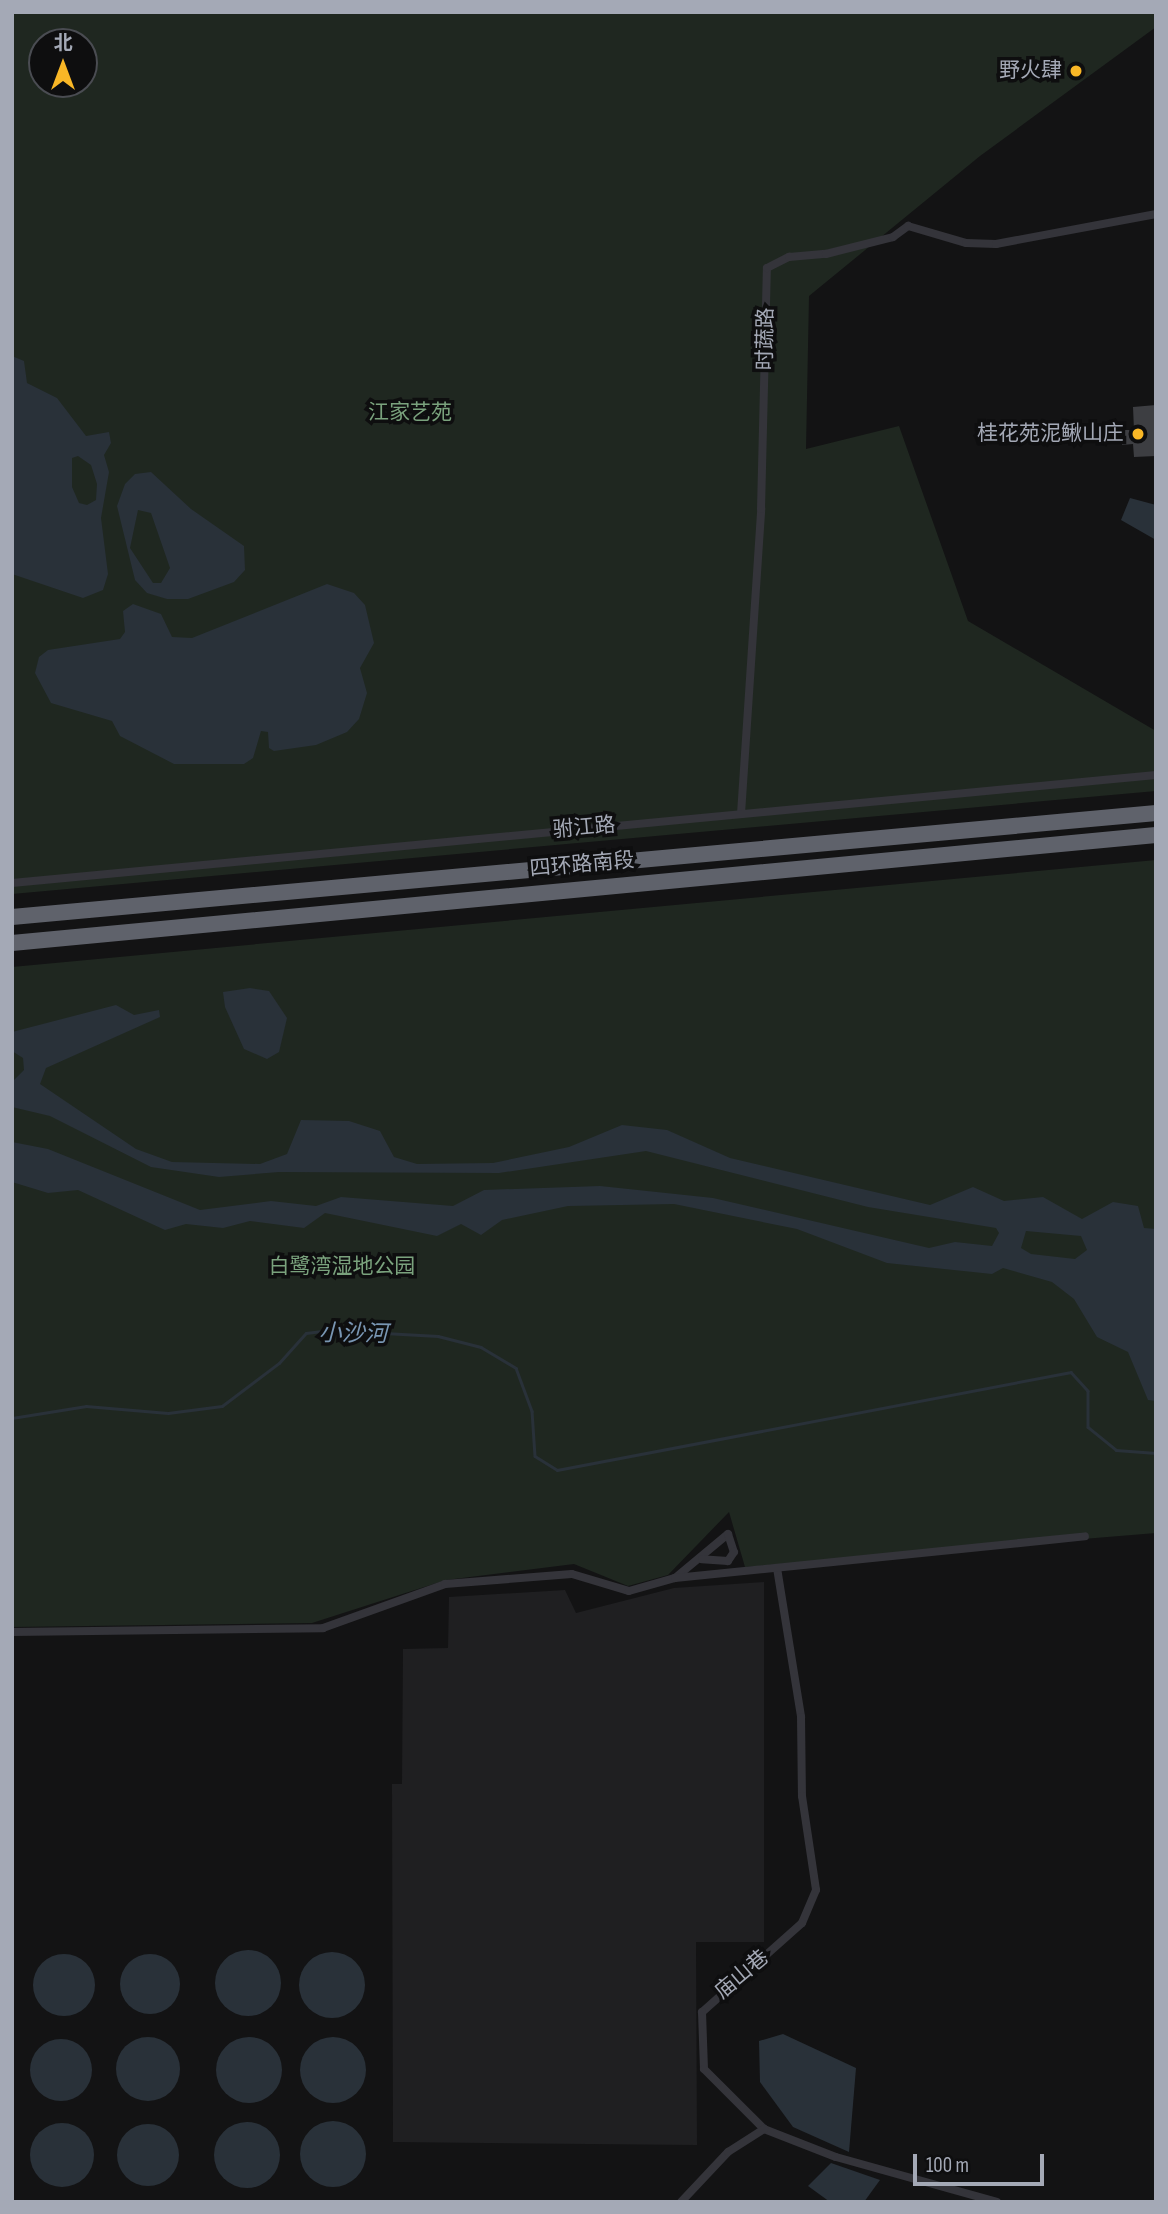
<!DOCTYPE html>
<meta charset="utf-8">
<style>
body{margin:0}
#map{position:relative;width:1168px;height:2214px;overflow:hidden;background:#131314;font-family:"Sofia Sans Condensed","Noto Sans SC",sans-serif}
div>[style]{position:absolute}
.built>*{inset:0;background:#1f1f21}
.green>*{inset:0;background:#1f2720}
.water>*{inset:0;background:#293139}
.round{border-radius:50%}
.stream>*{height:2.5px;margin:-1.25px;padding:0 1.25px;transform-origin:1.25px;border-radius:1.25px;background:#293139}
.building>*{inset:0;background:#3d3e42}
.street>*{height:8px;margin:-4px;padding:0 4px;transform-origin:4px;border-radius:4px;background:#34343a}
.highway>*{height:16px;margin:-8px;padding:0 8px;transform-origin:8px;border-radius:8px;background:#5f626b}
.dots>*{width:19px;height:19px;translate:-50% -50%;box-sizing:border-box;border:4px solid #0e0e0f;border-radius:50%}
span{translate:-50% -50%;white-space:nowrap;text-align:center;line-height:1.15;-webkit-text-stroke:7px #0e0e0f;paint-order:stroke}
.poi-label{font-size:21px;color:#a4a9b6}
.right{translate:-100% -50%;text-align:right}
.street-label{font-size:21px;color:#a4a9b6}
.park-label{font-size:21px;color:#7aa27d}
.water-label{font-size:23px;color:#7996b3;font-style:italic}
.frame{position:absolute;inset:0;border:14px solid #a4a9b6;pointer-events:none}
.north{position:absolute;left:28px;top:28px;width:70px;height:70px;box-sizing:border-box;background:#0e0e0f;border:2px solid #4a4c52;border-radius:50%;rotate:0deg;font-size:19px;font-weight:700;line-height:28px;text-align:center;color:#a4a9b6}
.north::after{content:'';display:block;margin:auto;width:24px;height:32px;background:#f9b726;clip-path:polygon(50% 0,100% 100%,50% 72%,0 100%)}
.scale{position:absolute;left:913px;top:2154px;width:131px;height:32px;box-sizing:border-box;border:4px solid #a4a9b6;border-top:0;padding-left:9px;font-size:21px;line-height:24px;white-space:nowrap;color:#a4a9b6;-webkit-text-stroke:5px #0e0e0f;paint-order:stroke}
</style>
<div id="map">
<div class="built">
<div style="clip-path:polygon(764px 1582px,764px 1942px,696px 1942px,697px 2145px,393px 2142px,392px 1784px,402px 1784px,403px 1649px,448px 1648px,449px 1597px,565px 1590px,576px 1613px,674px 1588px)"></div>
</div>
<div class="green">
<div style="clip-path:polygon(evenodd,12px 12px,1156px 12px,1156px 27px,980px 156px,809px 296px,806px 449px,899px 426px,968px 621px,1156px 731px,1156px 791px,12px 894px,12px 12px,42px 42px,84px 42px,84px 84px,42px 84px,42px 42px)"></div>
<div style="clip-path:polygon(1156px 860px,1156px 1533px,745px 1567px,729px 1512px,668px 1575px,628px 1586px,574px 1564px,446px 1580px,312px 1623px,12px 1627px,12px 967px)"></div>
</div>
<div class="water">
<div style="clip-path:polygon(evenodd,12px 356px,24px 361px,27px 383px,57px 398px,86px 436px,109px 432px,111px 443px,104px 455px,109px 472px,101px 518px,108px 574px,103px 590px,83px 598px,12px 574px,12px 356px,78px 456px,91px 465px,97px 484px,96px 500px,87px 505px,79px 503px,72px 487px,72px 458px,78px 456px)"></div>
<div style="clip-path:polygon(evenodd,151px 472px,191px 509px,244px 546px,245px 570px,234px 582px,188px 599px,167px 599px,147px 593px,135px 580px,117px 506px,125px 484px,135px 474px,151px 472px,138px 510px,151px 513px,170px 568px,161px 583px,153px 583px,130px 548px,138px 510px)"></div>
<div style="clip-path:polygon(1130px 498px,1156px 505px,1156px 540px,1121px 520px)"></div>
<div style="clip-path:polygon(327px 584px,354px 593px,365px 605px,374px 643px,360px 668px,367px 693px,359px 719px,347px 732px,316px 745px,274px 751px,269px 748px,268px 732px,261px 731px,253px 758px,244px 764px,174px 764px,120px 736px,112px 721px,51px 703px,35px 673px,39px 657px,48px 650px,120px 639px,125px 632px,123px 611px,133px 604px,161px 614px,172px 637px,192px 638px)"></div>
<div style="clip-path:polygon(250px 988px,269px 991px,287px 1018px,279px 1052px,267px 1059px,244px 1049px,225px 1007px,223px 992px)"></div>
<div style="clip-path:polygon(evenodd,116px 1005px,134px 1015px,159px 1010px,160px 1017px,46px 1068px,40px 1084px,136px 1149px,172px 1162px,260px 1164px,287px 1154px,301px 1120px,349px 1121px,380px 1131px,394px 1157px,417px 1164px,493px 1163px,569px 1147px,622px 1125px,667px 1130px,730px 1158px,930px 1205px,973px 1187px,1004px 1201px,1043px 1197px,1082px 1219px,1113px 1202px,1138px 1206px,1144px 1228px,1156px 1229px,1156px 1401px,1148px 1400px,1128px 1352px,1097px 1337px,1074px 1299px,1052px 1282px,1003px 1268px,992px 1274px,887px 1263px,797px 1229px,674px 1204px,568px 1206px,502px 1220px,481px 1235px,461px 1224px,437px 1236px,325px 1213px,304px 1228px,250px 1221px,223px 1228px,186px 1224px,165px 1230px,78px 1190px,48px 1193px,12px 1182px,12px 1142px,48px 1149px,200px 1210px,271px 1201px,316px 1206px,341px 1197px,453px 1206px,484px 1190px,600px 1186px,713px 1198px,929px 1248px,955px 1242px,992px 1246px,999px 1233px,996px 1228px,868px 1207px,646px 1151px,499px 1173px,279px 1172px,219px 1177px,151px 1167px,50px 1116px,12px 1107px,12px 1082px,24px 1070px,23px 1058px,12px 1051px,12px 1032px,116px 1005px,1026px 1231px,1081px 1236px,1087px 1250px,1075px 1259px,1031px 1254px,1021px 1248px,1026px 1231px)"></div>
<div class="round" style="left:215px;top:1950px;width:66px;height:66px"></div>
<div class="round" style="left:299px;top:1952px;width:66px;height:66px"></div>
<div class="round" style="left:33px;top:1954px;width:62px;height:62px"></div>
<div class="round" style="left:120px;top:1954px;width:60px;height:60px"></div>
<div style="clip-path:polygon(783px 2034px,856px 2068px,849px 2152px,793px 2127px,760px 2082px,759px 2041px)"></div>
<div class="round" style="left:116px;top:2037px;width:64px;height:64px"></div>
<div class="round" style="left:300px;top:2037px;width:66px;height:66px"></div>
<div class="round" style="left:216px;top:2037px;width:66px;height:66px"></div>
<div class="round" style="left:30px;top:2039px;width:62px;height:62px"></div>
<div class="round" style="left:300px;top:2121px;width:66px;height:66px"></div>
<div class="round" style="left:214px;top:2122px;width:66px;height:66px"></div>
<div class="round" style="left:30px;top:2123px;width:64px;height:64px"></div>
<div class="round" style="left:117px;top:2124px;width:62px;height:62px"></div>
<div style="clip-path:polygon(831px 2163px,880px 2180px,864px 2202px,830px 2202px,808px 2186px)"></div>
</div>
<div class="stream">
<div style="left:12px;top:1418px;width:75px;rotate:-9.2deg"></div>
<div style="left:86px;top:1406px;width:82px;rotate:4.9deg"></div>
<div style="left:168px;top:1413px;width:54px;rotate:-7.4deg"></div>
<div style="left:222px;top:1406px;width:71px;rotate:-37deg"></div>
<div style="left:279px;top:1363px;width:40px;rotate:-48deg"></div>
<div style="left:306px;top:1333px;width:24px;rotate:-7deg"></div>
<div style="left:330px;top:1330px;width:108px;rotate:3.2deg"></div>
<div style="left:438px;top:1336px;width:44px;rotate:14.3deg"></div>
<div style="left:481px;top:1347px;width:41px;rotate:31deg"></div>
<div style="left:516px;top:1368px;width:46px;rotate:69.6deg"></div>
<div style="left:532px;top:1411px;width:45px;rotate:86.2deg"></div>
<div style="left:535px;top:1456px;width:26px;rotate:32deg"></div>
<div style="left:557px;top:1470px;width:523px;rotate:-10.79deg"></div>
<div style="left:1071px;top:1372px;width:25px;rotate:48deg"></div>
<div style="left:1088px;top:1391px;width:36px;rotate:90deg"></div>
<div style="left:1088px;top:1427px;width:36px;rotate:39deg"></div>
<div style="left:1116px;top:1450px;width:40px;rotate:4.3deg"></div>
</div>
<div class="building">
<div style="clip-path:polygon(1156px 405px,1156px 456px,1134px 457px,1133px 444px,1122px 445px,1121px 430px,1134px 430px,1133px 407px)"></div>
</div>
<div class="street">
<div style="left:741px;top:814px;width:306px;rotate:-86.2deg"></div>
<div style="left:761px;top:509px;width:241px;rotate:-88.6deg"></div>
<div style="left:767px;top:268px;width:25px;rotate:-27deg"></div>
<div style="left:789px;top:257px;width:37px;rotate:-5deg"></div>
<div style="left:826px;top:254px;width:69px;rotate:-14.2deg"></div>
<div style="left:893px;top:237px;width:19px;rotate:-36deg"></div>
<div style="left:908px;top:226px;width:60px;rotate:16.3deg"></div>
<div style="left:966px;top:243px;width:30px;rotate:2deg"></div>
<div style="left:996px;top:244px;width:163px;rotate:-10.6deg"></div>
<div style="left:12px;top:883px;width:1149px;rotate:-5.39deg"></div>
<div style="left:777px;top:1568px;width:151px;rotate:80.8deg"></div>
<div style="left:801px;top:1717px;width:79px;rotate:89.3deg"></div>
<div style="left:802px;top:1796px;width:95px;rotate:81.5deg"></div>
<div style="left:816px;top:1890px;width:36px;rotate:113deg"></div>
<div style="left:802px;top:1923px;width:134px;rotate:138.3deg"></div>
<div style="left:702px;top:2012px;width:57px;rotate:88deg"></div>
<div style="left:704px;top:2069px;width:85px;rotate:45deg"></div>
<div style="left:764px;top:2129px;width:77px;rotate:21.3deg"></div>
<div style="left:836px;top:2157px;width:167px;rotate:15.6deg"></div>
<div style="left:675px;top:1578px;width:69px;rotate:-39.7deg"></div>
<div style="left:728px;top:1534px;width:19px;rotate:72deg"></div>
<div style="left:734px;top:1552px;width:11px;rotate:124deg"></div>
<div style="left:728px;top:1561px;width:26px;rotate:-176deg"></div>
<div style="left:12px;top:1632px;width:311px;rotate:-0.7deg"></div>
<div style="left:323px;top:1628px;width:130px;rotate:-19.8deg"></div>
<div style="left:445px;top:1584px;width:127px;rotate:-4.5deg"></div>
<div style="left:572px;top:1574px;width:59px;rotate:16.6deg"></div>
<div style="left:629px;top:1591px;width:48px;rotate:-15.8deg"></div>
<div style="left:675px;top:1578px;width:412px;rotate:-5.8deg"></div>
<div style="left:681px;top:2202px;width:69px;rotate:-46.8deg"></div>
<div style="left:728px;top:2152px;width:43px;rotate:-32.6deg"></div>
</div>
<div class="highway">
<div style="left:12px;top:917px;width:1149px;rotate:-5.19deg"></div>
<div style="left:12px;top:943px;width:1149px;rotate:-5.39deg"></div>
</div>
<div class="dots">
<div style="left:1076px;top:71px;background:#f9b726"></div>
<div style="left:1138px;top:434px;background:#f9b726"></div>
</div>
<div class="poi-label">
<span class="right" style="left:1062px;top:71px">野火肆</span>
<span class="right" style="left:1124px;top:434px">桂花苑泥鳅山庄</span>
</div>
<div class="street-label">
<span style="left:766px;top:339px;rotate:-89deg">时蔬路</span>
<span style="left:584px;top:828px;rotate:-5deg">驸江路</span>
<span style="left:582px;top:865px;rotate:-5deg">四环路南段</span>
<span style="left:742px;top:1975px;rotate:-40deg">庙山巷</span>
</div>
<div class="park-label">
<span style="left:410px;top:413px">江家艺苑</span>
<span style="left:342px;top:1267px">白鹭湾湿地公园</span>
</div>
<div class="water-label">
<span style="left:353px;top:1334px;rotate:1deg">小沙河</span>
</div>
<div class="frame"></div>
<div class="north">北</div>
<div class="scale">100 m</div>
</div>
